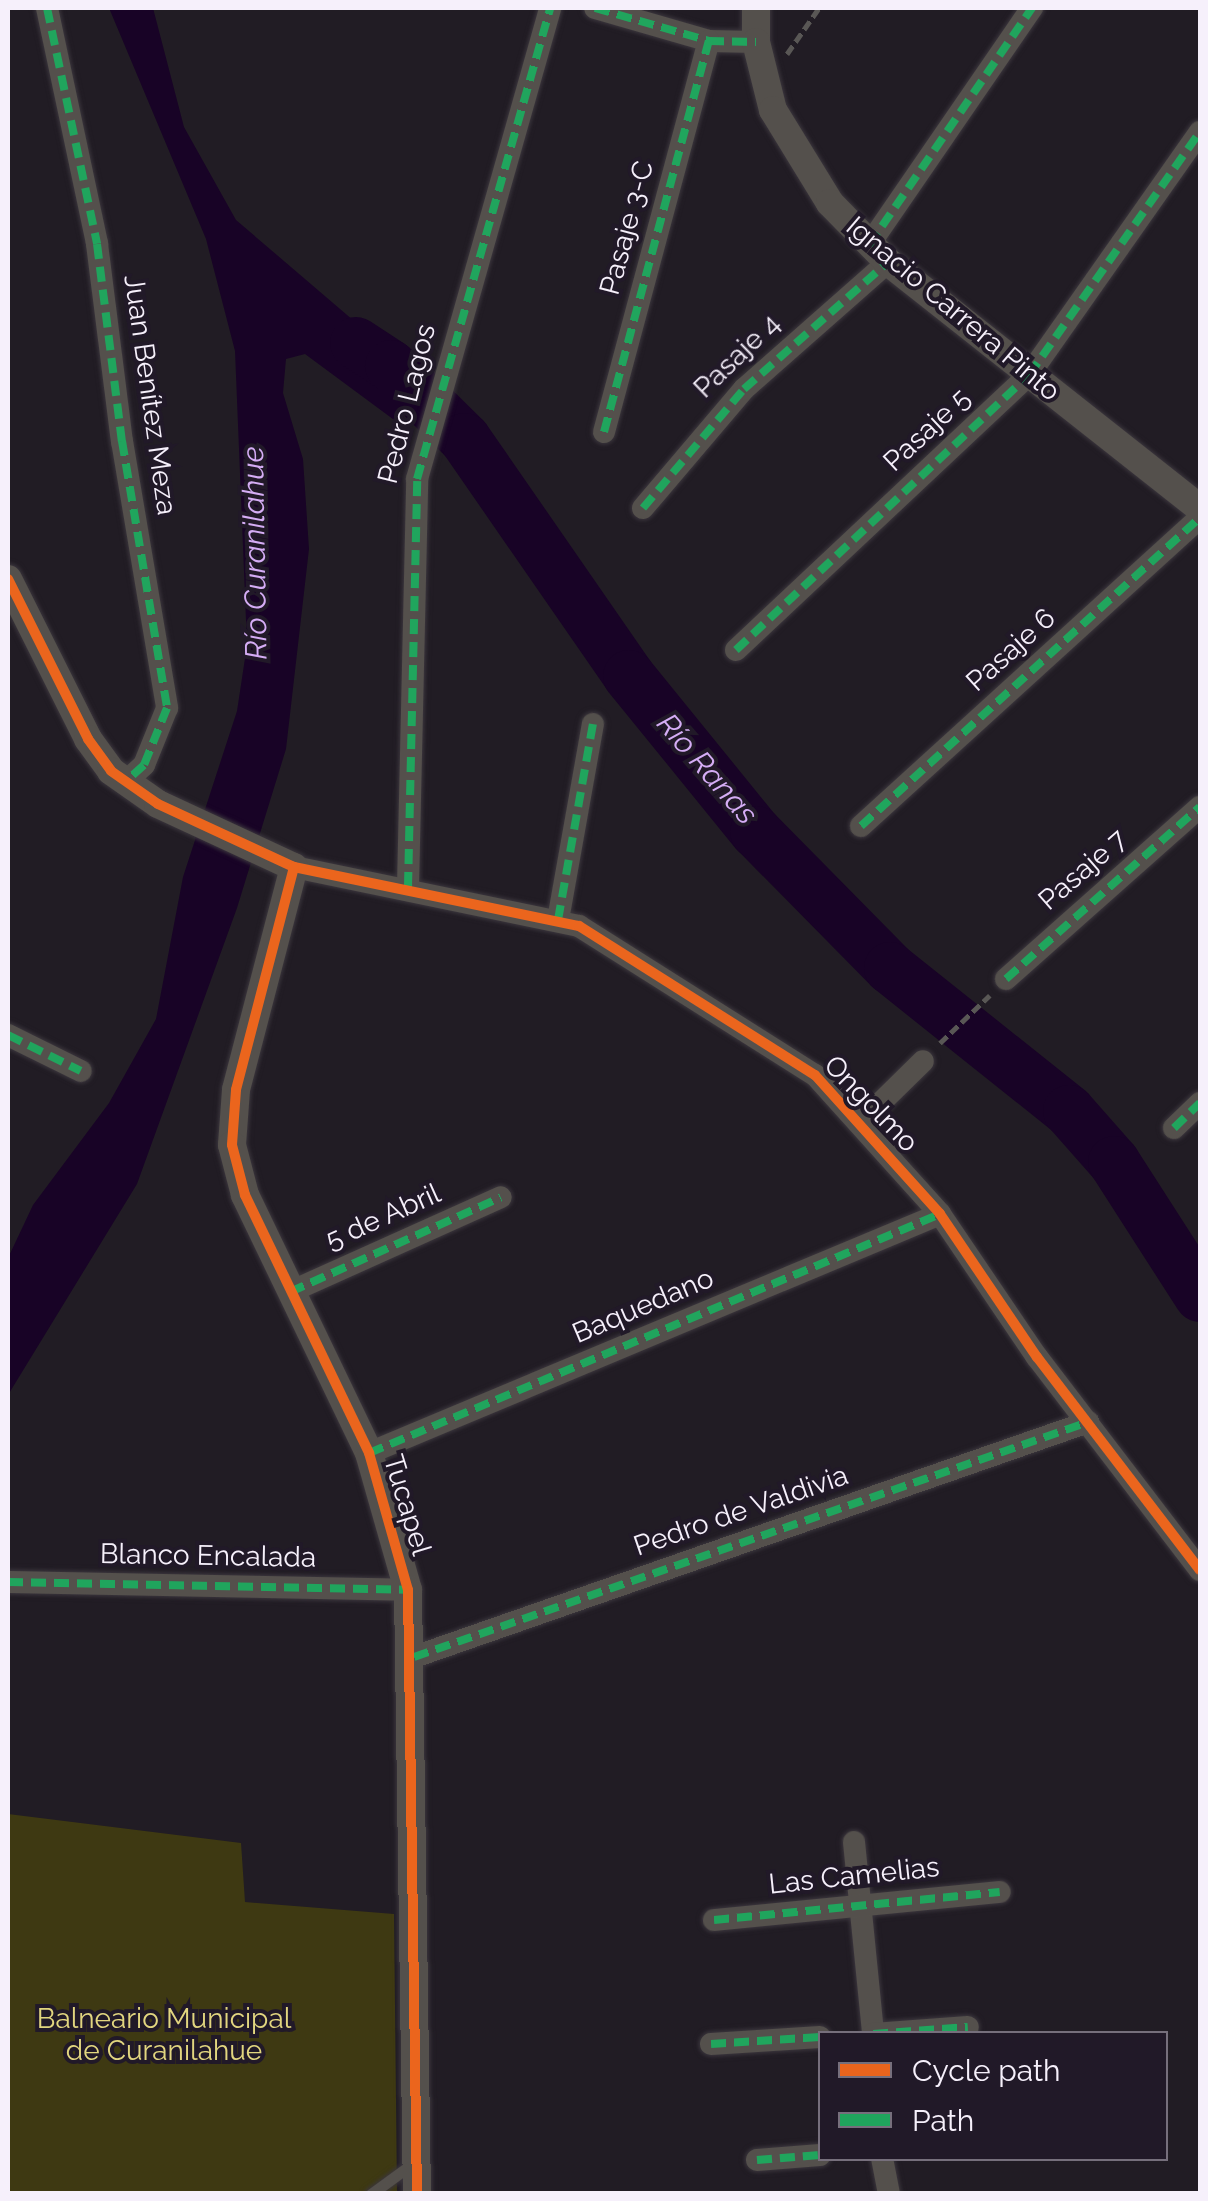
<!DOCTYPE html>
<meta charset="utf-8">
<style>
body{margin:0}
#map{position:relative;width:1208px;height:2201px;overflow:hidden;background:#211c24;font-family:Raleway,sans-serif}
div>[style]{position:absolute}
.green>*{inset:0;background:#3e3912}
.water>*{inset:0;background:#180326}
.river>*{height:52px;margin:-26px;padding:0 26px;transform-origin:26px;border-radius:26px;background:#180326}
.path>*{height:5px;margin-top:-2.5px;transform-origin:0;background:repeating-linear-gradient(90deg,#595755 0 10px,transparent 0 15px)}
.roads{filter:drop-shadow(0 0 2px #3b363d) drop-shadow(0 0 2px #3b363d)}
.service>*{height:11px;margin:-5.5px;padding:0 5.5px;transform-origin:5.5px;border-radius:5.5px;background:#54504c}
.minor>*{height:22px;margin:-11px;padding:0 11px;transform-origin:11px;border-radius:11px;background:#54504c}
.tertiary>*{height:28px;margin:-14px;padding:0 14px;transform-origin:14px;border-radius:14px;background:#54504c}
.quiet>*{height:8px;margin-top:-4px;transform-origin:0;background:repeating-linear-gradient(90deg,#20a55d 0 15px,transparent 0 23px)}
.cycleway>*{height:10px;margin:-5px;padding:0 5px;transform-origin:5px;border-radius:5px;background:#eb651d}
span{translate:-50% -50%;white-space:nowrap;text-align:center;line-height:1.15;-webkit-text-stroke:8px #211928;paint-order:stroke}
.street-label{font-size:28px;color:#f6f0fb}
.park-label{font-size:28px;color:#e2d67f}
.water-label{font-size:30px;color:#d5adf5;font-style:italic}
.frame{position:absolute;inset:0;border:10px solid #f6f0fb;pointer-events:none}
.legend{position:absolute;left:818px;top:2031px;width:350px;height:130px;box-sizing:border-box;background:#211928;border:2px solid #766f7c;margin:0;padding:12px 18px;list-style:none;font-size:30px;color:#f6f0fb}
.legend li{display:flex;align-items:center;gap:20px;height:50px}
.legend b{width:50px;border:2px solid #766f7c}
</style>
<div id="map">
<div class="green">
<div style="clip-path:polygon(8px 1814px,241px 1843px,245px 1902px,394px 1914px,397px 2193px,8px 2194px)"></div>
</div>
<div class="water">
<div style="clip-path:polygon(109px 8px,153px 8px,184px 127px,236px 220px,416px 374px,401px 425px,305px 354px,286px 359px,283px 393px,303px 459px,309px 549px,286px 749px,237px 908px,137px 1184px,8px 1395px,8px 1258px,33px 1205px,109px 1103px,156px 1019px,183px 877px,237px 711px,247px 645px,235px 351px,206px 239px)"></div>
</div>
<div class="river">
<div style="left:356px;top:343px;width:42px;rotate:33.3deg"></div>
<div style="left:391px;top:366px;width:104px;rotate:44.6deg"></div>
<div style="left:465px;top:439px;width:288px;rotate:55.3deg"></div>
<div style="left:629px;top:676px;width:201px;rotate:50.9deg"></div>
<div style="left:756px;top:832px;width:191px;rotate:45.4deg"></div>
<div style="left:890px;top:968px;width:229px;rotate:38.6deg"></div>
<div style="left:1069px;top:1111px;width:68px;rotate:48.6deg"></div>
<div style="left:1114px;top:1162px;width:159px;rotate:57.3deg"></div>
</div>
<div class="path">
<div style="left:787px;top:54px;width:56px;rotate:-55.2deg"></div>
<div style="left:940px;top:1043px;width:69px;rotate:-43.8deg"></div>
</div>
<div class="roads">
<div class="service">
<div style="left:371px;top:2194px;width:51px;rotate:-36.2deg"></div>
</div>
<div class="minor">
<div style="left:47px;top:8px;width:241px;rotate:78deg"></div>
<div style="left:97px;top:244px;width:199px;rotate:82.8deg"></div>
<div style="left:122px;top:441px;width:271px;rotate:80.4deg"></div>
<div style="left:167px;top:708px;width:61px;rotate:112deg"></div>
<div style="left:144px;top:765px;width:25px;rotate:138deg"></div>
<div style="left:595px;top:8px;width:119px;rotate:16.1deg"></div>
<div style="left:709px;top:41px;width:47px;rotate:1.2deg"></div>
<div style="left:869px;top:245px;width:288px;rotate:-55.5deg"></div>
<div style="left:604px;top:432px;width:405px;rotate:-75deg"></div>
<div style="left:643px;top:508px;width:156px;rotate:-49.7deg"></div>
<div style="left:744px;top:389px;width:192px;rotate:-41.4deg"></div>
<div style="left:736px;top:650px;width:402px;rotate:-43.2deg"></div>
<div style="left:1029px;top:375px;width:297px;rotate:-54.9deg"></div>
<div style="left:861px;top:826px;width:458px;rotate:-42.3deg"></div>
<div style="left:294px;top:867px;width:291px;rotate:11.7deg"></div>
<div style="left:579px;top:926px;width:279px;rotate:32.3deg"></div>
<div style="left:815px;top:1075px;width:187px;rotate:48deg"></div>
<div style="left:940px;top:1214px;width:173px;rotate:55.9deg"></div>
<div style="left:1037px;top:1357px;width:268px;rotate:52.6deg"></div>
<div style="left:408px;top:887px;width:408px;rotate:-88.7deg"></div>
<div style="left:417px;top:479px;width:489px;rotate:-74.2deg"></div>
<div style="left:558px;top:920px;width:199px;rotate:-79.9deg"></div>
<div style="left:1006px;top:979px;width:259px;rotate:-41.6deg"></div>
<div style="left:8px;top:1035px;width:81px;rotate:26.3deg"></div>
<div style="left:860px;top:1123px;width:88px;rotate:-44.5deg"></div>
<div style="left:1174px;top:1128px;width:36px;rotate:-44deg"></div>
<div style="left:290px;top:1292px;width:231px;rotate:-24.2deg"></div>
<div style="left:369px;top:1453px;width:619px;rotate:-22.71deg"></div>
<div style="left:8px;top:1582px;width:400px;rotate:1.1deg"></div>
<div style="left:414px;top:1657px;width:714px;rotate:-19.22deg"></div>
<div style="left:854px;top:1842px;width:193px;rotate:84.3deg"></div>
<div style="left:714px;top:1920px;width:287px;rotate:-5.6deg"></div>
<div style="left:873px;top:2034px;width:95px;rotate:-4.2deg"></div>
<div style="left:711px;top:2044px;width:109px;rotate:-3.7deg"></div>
<div style="left:882px;top:2158px;width:37px;rotate:79deg"></div>
<div style="left:757px;top:2160px;width:63px;rotate:-4.5deg"></div>
</div>
<div class="tertiary">
<div style="left:756px;top:8px;width:34px;rotate:90deg"></div>
<div style="left:756px;top:42px;width:70px;rotate:76deg"></div>
<div style="left:773px;top:110px;width:109px;rotate:58.5deg"></div>
<div style="left:830px;top:203px;width:83px;rotate:45.5deg"></div>
<div style="left:888px;top:262px;width:397px;rotate:38.3deg"></div>
<div style="left:8px;top:579px;width:179px;rotate:63.4deg"></div>
<div style="left:88px;top:739px;width:39px;rotate:54deg"></div>
<div style="left:111px;top:771px;width:57px;rotate:35.1deg"></div>
<div style="left:158px;top:804px;width:150px;rotate:24.9deg"></div>
<div style="left:294px;top:867px;width:230px;rotate:104.6deg"></div>
<div style="left:236px;top:1090px;width:55px;rotate:94.2deg"></div>
<div style="left:232px;top:1145px;width:52px;rotate:75.4deg"></div>
<div style="left:245px;top:1195px;width:286px;rotate:64.3deg"></div>
<div style="left:369px;top:1453px;width:142px;rotate:74.1deg"></div>
<div style="left:408px;top:1590px;width:604px;rotate:89.15deg"></div>
</div>
</div>
<div class="quiet">
<div style="left:47px;top:8px;width:241px;rotate:78deg"></div>
<div style="left:97px;top:244px;width:199px;rotate:82.8deg"></div>
<div style="left:122px;top:441px;width:271px;rotate:80.4deg"></div>
<div style="left:167px;top:708px;width:61px;rotate:112deg"></div>
<div style="left:144px;top:765px;width:25px;rotate:138deg"></div>
<div style="left:595px;top:8px;width:119px;rotate:16.1deg"></div>
<div style="left:709px;top:41px;width:47px;rotate:1.2deg"></div>
<div style="left:869px;top:245px;width:288px;rotate:-55.5deg"></div>
<div style="left:604px;top:432px;width:405px;rotate:-75deg"></div>
<div style="left:643px;top:508px;width:156px;rotate:-49.7deg"></div>
<div style="left:744px;top:389px;width:192px;rotate:-41.4deg"></div>
<div style="left:736px;top:650px;width:402px;rotate:-43.2deg"></div>
<div style="left:1029px;top:375px;width:297px;rotate:-54.9deg"></div>
<div style="left:861px;top:826px;width:458px;rotate:-42.3deg"></div>
<div style="left:408px;top:887px;width:408px;rotate:-88.7deg"></div>
<div style="left:417px;top:479px;width:489px;rotate:-74.2deg"></div>
<div style="left:558px;top:920px;width:199px;rotate:-79.9deg"></div>
<div style="left:1006px;top:979px;width:259px;rotate:-41.6deg"></div>
<div style="left:8px;top:1035px;width:81px;rotate:26.3deg"></div>
<div style="left:1174px;top:1128px;width:36px;rotate:-44deg"></div>
<div style="left:290px;top:1292px;width:231px;rotate:-24.2deg"></div>
<div style="left:369px;top:1453px;width:619px;rotate:-22.71deg"></div>
<div style="left:8px;top:1582px;width:400px;rotate:1.1deg"></div>
<div style="left:414px;top:1657px;width:714px;rotate:-19.22deg"></div>
<div style="left:714px;top:1920px;width:287px;rotate:-5.6deg"></div>
<div style="left:873px;top:2034px;width:95px;rotate:-4.2deg"></div>
<div style="left:711px;top:2044px;width:109px;rotate:-3.7deg"></div>
<div style="left:757px;top:2160px;width:63px;rotate:-4.5deg"></div>
</div>
<div class="cycleway">
<div style="left:8px;top:579px;width:179px;rotate:63.4deg"></div>
<div style="left:88px;top:739px;width:39px;rotate:54deg"></div>
<div style="left:111px;top:771px;width:57px;rotate:35.1deg"></div>
<div style="left:158px;top:804px;width:150px;rotate:24.9deg"></div>
<div style="left:294px;top:867px;width:291px;rotate:11.7deg"></div>
<div style="left:579px;top:926px;width:279px;rotate:32.3deg"></div>
<div style="left:815px;top:1075px;width:187px;rotate:48deg"></div>
<div style="left:940px;top:1214px;width:173px;rotate:55.9deg"></div>
<div style="left:1037px;top:1357px;width:268px;rotate:52.6deg"></div>
<div style="left:294px;top:867px;width:230px;rotate:104.6deg"></div>
<div style="left:236px;top:1090px;width:55px;rotate:94.2deg"></div>
<div style="left:232px;top:1145px;width:52px;rotate:75.4deg"></div>
<div style="left:245px;top:1195px;width:286px;rotate:64.3deg"></div>
<div style="left:369px;top:1453px;width:142px;rotate:74.1deg"></div>
<div style="left:408px;top:1590px;width:604px;rotate:89.15deg"></div>
</div>
<div class="street-label">
<span style="left:627px;top:228px;rotate:-75deg">Pasaje 3-C</span>
<span style="left:953px;top:309px;rotate:40deg">Ignacio Carrera Pinto</span>
<span style="left:737px;top:356px;rotate:-44deg">Pasaje 4</span>
<span style="left:150px;top:395px;rotate:82deg">Juan Benítez Meza</span>
<span style="left:407px;top:404px;rotate:-76deg">Pedro Lagos</span>
<span style="left:927px;top:430px;rotate:-43deg">Pasaje 5</span>
<span style="left:1011px;top:650px;rotate:-42deg">Pasaje 6</span>
<span style="left:1083px;top:870px;rotate:-41deg">Pasaje 7</span>
<span style="left:871px;top:1104px;rotate:46deg">Ongolmo</span>
<span style="left:383px;top:1217px;rotate:-24deg">5 de Abril</span>
<span style="left:643px;top:1306px;rotate:-23deg">Baquedano</span>
<span style="left:407px;top:1505px;rotate:73deg">Tucapel</span>
<span style="left:741px;top:1511px;rotate:-19deg">Pedro de Valdivia</span>
<span style="left:208px;top:1556px;rotate:1deg">Blanco Encalada</span>
<span style="left:854px;top:1876px;rotate:-6deg">Las Camelias</span>
</div>
<div class="park-label">
<span style="left:164px;top:2035px">Balneario Municipal<br>de Curanilahue</span>
</div>
<div class="water-label">
<span style="left:255px;top:553px;rotate:-91deg">Río Curanilahue</span>
<span style="left:707px;top:769px;rotate:49deg">Río Ranas</span>
</div>
<div class="frame"></div>
<ul class="legend">
<li><b style="height:12px;background:#eb651d"></b>Cycle path</li>
<li><b style="height:12px;background:#20a55d"></b>Path</li>
</ul>
</div>
